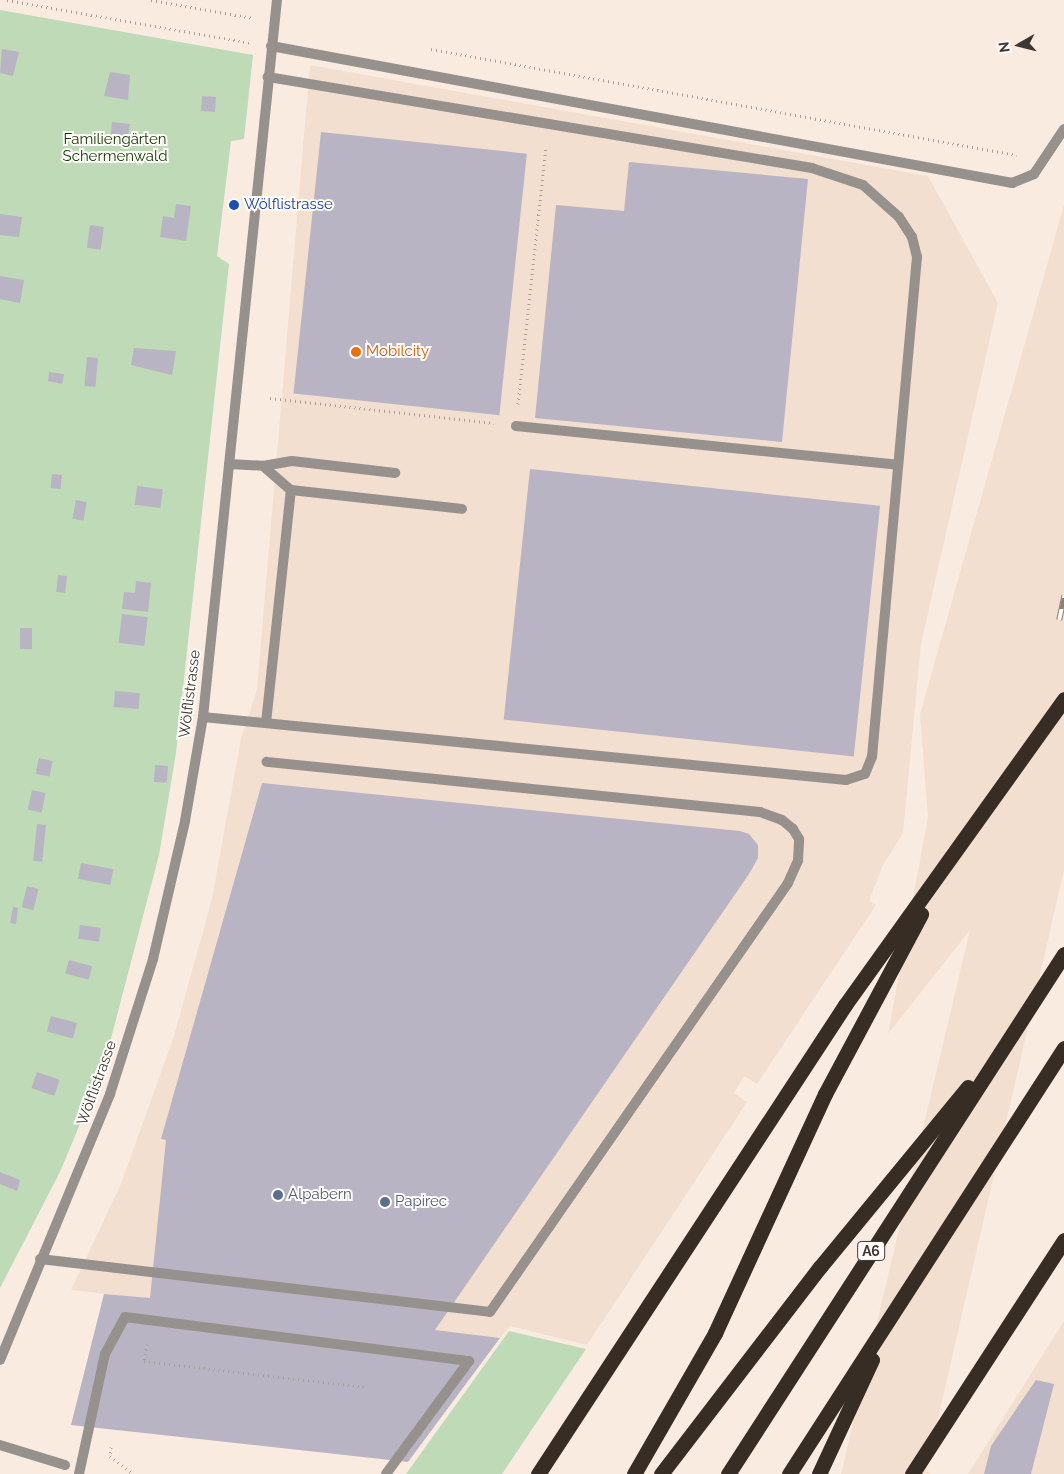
<!DOCTYPE html>
<meta charset="utf-8">
<style>
body{margin:0}
#map{position:relative;width:1064px;height:1474px;overflow:hidden;background:#f9ebe0;font-family:Raleway,sans-serif}
div>[style]{position:absolute}
.built>*{inset:0;background:#f3dfcf}
.green>*{inset:0;background:#bfdab7}
.building>*{inset:0;background:#b8b4c3;transform-origin:0 0}
.path>*{height:3px;margin-top:-1.5px;transform-origin:0;background:repeating-linear-gradient(90deg,#a89e96 0 1px,transparent 0 5px)}
.service>*{height:10px;margin:-5px;padding:0 5px;transform-origin:5px;border-radius:5px;background:#97918d}
.motorway>*{height:15px;margin:-7.5px;padding:0 7.5px;transform-origin:7.5px;border-radius:7.5px;background:#382d25}
.rail>*{height:5.5px;margin-top:-2.75px;transform-origin:0;background:repeating-linear-gradient(90deg,#fefbf8 0 11px,#898079 0 22px);box-sizing:border-box;border-block:1px solid #898079}
.dots>*{width:14px;height:14px;translate:-50% -50%;box-sizing:border-box;border:2px solid #fefbf8;border-radius:50%}
span{translate:-50% -50%;white-space:nowrap;text-align:center;line-height:1.15;-webkit-text-stroke:4px #fefbf8;paint-order:stroke}
.shield-label span{padding:1px 4px;background:#fefbf8;border:1px solid;border-radius:4px;-webkit-text-stroke-width:0}
.shield-label{font-size:14px;color:#3e3834;font-weight:700}
.park-label{font-size:15px;color:#113704}
.transit-label{font-size:15px;color:#164399}
.left{translate:0 -50%;text-align:left}
.food-label{font-size:15px;color:#c56008}
.street-label{font-size:15px;color:#3e3834}
.service-label{font-size:15px;color:#4e5e75}
.north{position:absolute;left:994px;top:20px;width:50px;height:50px;-webkit-text-stroke:4px #fefbf8;paint-order:stroke;rotate:262deg;font-size:14px;font-weight:700;line-height:20px;text-align:center;color:#3e3834}
.north::after{content:'';display:block;margin:auto;width:18px;height:22px;background:#3e3834;clip-path:polygon(50% 0,100% 100%,50% 72%,0 100%)}
</style>
<div id="map">
<div class="built">
<div style="clip-path:polygon(310px 65px,928px 176px,998px 303px,921px 644px,903px 833px,883px 865px,869px 901px,876px 905px,757px 1084px,744px 1076px,734px 1093px,747px 1102px,587px 1345px,510px 1326px,500px 1338px,71px 1290px,121px 1184px,174px 1036px,212px 899px,241px 739px,257px 689px)"></div>
<div style="clip-path:polygon(1064px 205px,1064px 870px,926px 1471px,931px 1474px,841px 1474px,970px 930px,888px 1034px,928px 817px,920px 714px)"></div>
<div style="clip-path:polygon(1064px 1321px,1064px 1474px,968px 1474px)"></div>
</div>
<div class="green">
<div style="clip-path:polygon(0 10px,253px 55px,244px 139px,231px 141px,217px 256px,229px 264px,176px 753px,159px 855px,103px 1069px,60px 1172px,0 1288px)"></div>
<div style="clip-path:polygon(509px 1331px,586px 1349px,502px 1474px,406px 1474px)"></div>
</div>
<div class="building">
<div style="clip-path:polygon(2px 49px,19px 52px,13px 76px,0 73px)"></div>
<div style="clip-path:polygon(110px 72px,130px 75px,128px 100px,104px 96px)"></div>
<div style="left:202px;top:96px;width:14px;height:15px;rotate:4deg"></div>
<div style="left:112px;top:122px;width:18px;height:22px;rotate:6deg"></div>
<div style="left:321px;top:132px;width:207px;height:263px;rotate:6deg"></div>
<div style="clip-path:polygon(629px 162px,808px 179px,782px 442px,535px 418px,556px 205px,624px 211px)"></div>
<div style="clip-path:polygon(176px 204px,191px 206px,186px 241px,160px 237px,163px 216px,174px 218px)"></div>
<div style="clip-path:polygon(0 214px,22px 217px,19px 237px,0 235px)"></div>
<div style="left:90px;top:225px;width:14px;height:23px;rotate:8deg"></div>
<div style="clip-path:polygon(0 276px,24px 280px,20px 303px,0 299px)"></div>
<div style="clip-path:polygon(134px 348px,176px 351px,172px 375px,131px 365px)"></div>
<div style="left:87px;top:357px;width:11px;height:29px;rotate:5deg"></div>
<div style="clip-path:polygon(49px 372px,64px 374px,62px 384px,48px 381px)"></div>
<div style="left:530px;top:469px;width:352px;height:252px;rotate:6deg"></div>
<div style="left:52px;top:474px;width:10px;height:14px;rotate:6deg"></div>
<div style="left:137px;top:486px;width:26px;height:19px;rotate:7deg"></div>
<div style="left:76px;top:500px;width:11px;height:19px;rotate:10deg"></div>
<div style="left:58px;top:575px;width:9px;height:17px;rotate:6deg"></div>
<div style="clip-path:polygon(136px 581px,151px 583px,148px 612px,122px 609px,124px 592px,135px 593px)"></div>
<div style="left:122px;top:614px;width:26px;height:29px;rotate:7deg"></div>
<div style="left:20px;top:628px;width:12px;height:21px"></div>
<div style="left:115px;top:691px;width:25px;height:16px;rotate:5deg"></div>
<div style="left:39px;top:758px;width:14px;height:16px;rotate:12deg"></div>
<div style="left:155px;top:765px;width:13px;height:17px;rotate:4deg"></div>
<div style="clip-path:polygon(262px 783px,740px 831px,749px 834px,758px 845px,758px 858px,749px 874px,435px 1330px,500px 1338px,408px 1462px,71px 1425px,104px 1294px,150px 1298px,166px 1140px,161px 1139px)"></div>
<div style="left:32px;top:790px;width:14px;height:20px;rotate:12deg"></div>
<div style="left:37px;top:824px;width:9px;height:37px;rotate:6deg"></div>
<div style="left:81px;top:863px;width:33px;height:16px;rotate:11deg"></div>
<div style="left:27px;top:886px;width:12px;height:22px;rotate:14deg"></div>
<div style="clip-path:polygon(13px 907px,18px 908px,16px 924px,10px 923px)"></div>
<div style="left:80px;top:925px;width:21px;height:14px;rotate:8deg"></div>
<div style="left:69px;top:960px;width:24px;height:14px;rotate:15deg"></div>
<div style="left:51px;top:1016px;width:27px;height:16px;rotate:15deg"></div>
<div style="left:37px;top:1072px;width:24px;height:17px;rotate:19deg"></div>
<div style="clip-path:polygon(0 1172px,20px 1180px,17px 1191px,0 1184px)"></div>
<div style="clip-path:polygon(1036px 1380px,1054px 1384px,1031px 1474px,984px 1474px,991px 1446px)"></div>
</div>
<div class="path">
<div style="left:7px;top:0;width:247px;rotate:10deg"></div>
<div style="left:151px;top:0;width:104px;rotate:10deg"></div>
<div style="left:431px;top:49px;width:595px;rotate:10.27deg"></div>
<div style="left:270px;top:398px;width:225px;rotate:6.4deg"></div>
<div style="left:518px;top:404px;width:259px;rotate:-83.8deg"></div>
<div style="left:147px;top:1344px;width:17px;rotate:100deg"></div>
<div style="left:144px;top:1361px;width:224px;rotate:6.7deg"></div>
<div style="left:111px;top:1447px;width:9px;rotate:96deg"></div>
<div style="left:110px;top:1456px;width:30px;rotate:37deg"></div>
</div>
<div class="service">
<div style="left:271px;top:46px;width:754px;rotate:10.47deg"></div>
<div style="left:1012px;top:183px;width:24px;rotate:-22deg"></div>
<div style="left:1034px;top:174px;width:54px;rotate:-56.3deg"></div>
<div style="left:516px;top:426px;width:384px;rotate:5.8deg"></div>
<div style="left:229px;top:464px;width:34px;rotate:3deg"></div>
<div style="left:263px;top:466px;width:37px;rotate:41deg"></div>
<div style="left:291px;top:490px;width:172px;rotate:6.3deg"></div>
<div style="left:263px;top:466px;width:29px;rotate:-10deg"></div>
<div style="left:292px;top:461px;width:104px;rotate:6.6deg"></div>
<div style="left:203px;top:717px;width:646px;rotate:5.6deg"></div>
<div style="left:846px;top:780px;width:20px;rotate:-18deg"></div>
<div style="left:865px;top:774px;width:18px;rotate:-68deg"></div>
<div style="left:872px;top:757px;width:502px;rotate:-84.86deg"></div>
<div style="left:917px;top:257px;width:21px;rotate:-104deg"></div>
<div style="left:912px;top:237px;width:24px;rotate:-123deg"></div>
<div style="left:899px;top:217px;width:48px;rotate:-138.4deg"></div>
<div style="left:863px;top:185px;width:54px;rotate:-161.6deg"></div>
<div style="left:812px;top:168px;width:552px;rotate:-170.5deg"></div>
<div style="left:266px;top:723px;width:234px;rotate:-83.9deg"></div>
<div style="left:40px;top:1259px;width:453px;rotate:6.7deg"></div>
<div style="left:490px;top:1312px;width:522px;rotate:-55.21deg"></div>
<div style="left:788px;top:883px;width:24px;rotate:-66deg"></div>
<div style="left:798px;top:861px;width:22px;rotate:-87deg"></div>
<div style="left:799px;top:839px;width:12px;rotate:-121deg"></div>
<div style="left:793px;top:829px;width:14px;rotate:-141deg"></div>
<div style="left:782px;top:820px;width:23px;rotate:-160deg"></div>
<div style="left:760px;top:812px;width:496px;rotate:-174.2deg"></div>
<div style="left:0;top:1360px;width:288px;rotate:-67.5deg"></div>
<div style="left:110px;top:1094px;width:142px;rotate:-72.3deg"></div>
<div style="left:153px;top:959px;width:142px;rotate:-76.9deg"></div>
<div style="left:185px;top:821px;width:106px;rotate:-80.2deg"></div>
<div style="left:203px;top:717px;width:721px;rotate:-84.11deg"></div>
<div style="left:0;top:1445px;width:68px;rotate:17.1deg"></div>
<div style="left:79px;top:1474px;width:123px;rotate:-77.8deg"></div>
<div style="left:105px;top:1354px;width:42px;rotate:-61.6deg"></div>
<div style="left:125px;top:1317px;width:347px;rotate:7.3deg"></div>
<div style="left:469px;top:1361px;width:140px;rotate:126.3deg"></div>
</div>
<div class="motorway">
<div style="left:538px;top:1474px;width:561px;rotate:-56.79deg"></div>
<div style="left:845px;top:1005px;width:376px;rotate:-54.4deg"></div>
<div style="left:634px;top:1474px;width:163px;rotate:-60.1deg"></div>
<div style="left:715px;top:1333px;width:263px;rotate:-65.3deg"></div>
<div style="left:825px;top:1094px;width:204px;rotate:-61.9deg"></div>
<div style="left:661px;top:1474px;width:261px;rotate:-52.5deg"></div>
<div style="left:820px;top:1267px;width:233px;rotate:-50.6deg"></div>
<div style="left:728px;top:1474px;width:619px;rotate:-57.13deg"></div>
<div style="left:789px;top:1474px;width:507px;rotate:-57.16deg"></div>
<div style="left:819px;top:1474px;width:126px;rotate:-65.1deg"></div>
<div style="left:912px;top:1474px;width:279px;rotate:-57deg"></div>
</div>
<div class="rail">
<div style="left:1059px;top:620px;width:25px;rotate:-78deg"></div>
</div>
<div class="dots">
<div style="left:234px;top:205px;background:#1a4fb4"></div>
<div style="left:356px;top:352px;background:#e8710a"></div>
<div style="left:278px;top:1195px;background:#5c6f8a"></div>
<div style="left:385px;top:1202px;background:#5c6f8a"></div>
</div>
<div class="shield-label">
<span style="left:871px;top:1251px">A6</span>
</div>
<div class="park-label">
<span style="left:115px;top:148px">Familiengärten<br>Schermenwald</span>
</div>
<div class="transit-label">
<span class="left" style="left:244px;top:205px">Wölflistrasse</span>
</div>
<div class="food-label">
<span class="left" style="left:366px;top:352px">Mobilcity</span>
</div>
<div class="street-label">
<span style="left:190px;top:694px;rotate:-83deg">Wölflistrasse</span>
<span style="left:97px;top:1083px;rotate:-70deg">Wölflistrasse</span>
</div>
<div class="service-label">
<span class="left" style="left:288px;top:1195px">Alpabern</span>
<span class="left" style="left:395px;top:1202px">Papirec</span>
</div>
<div class="north">N</div>
</div>
